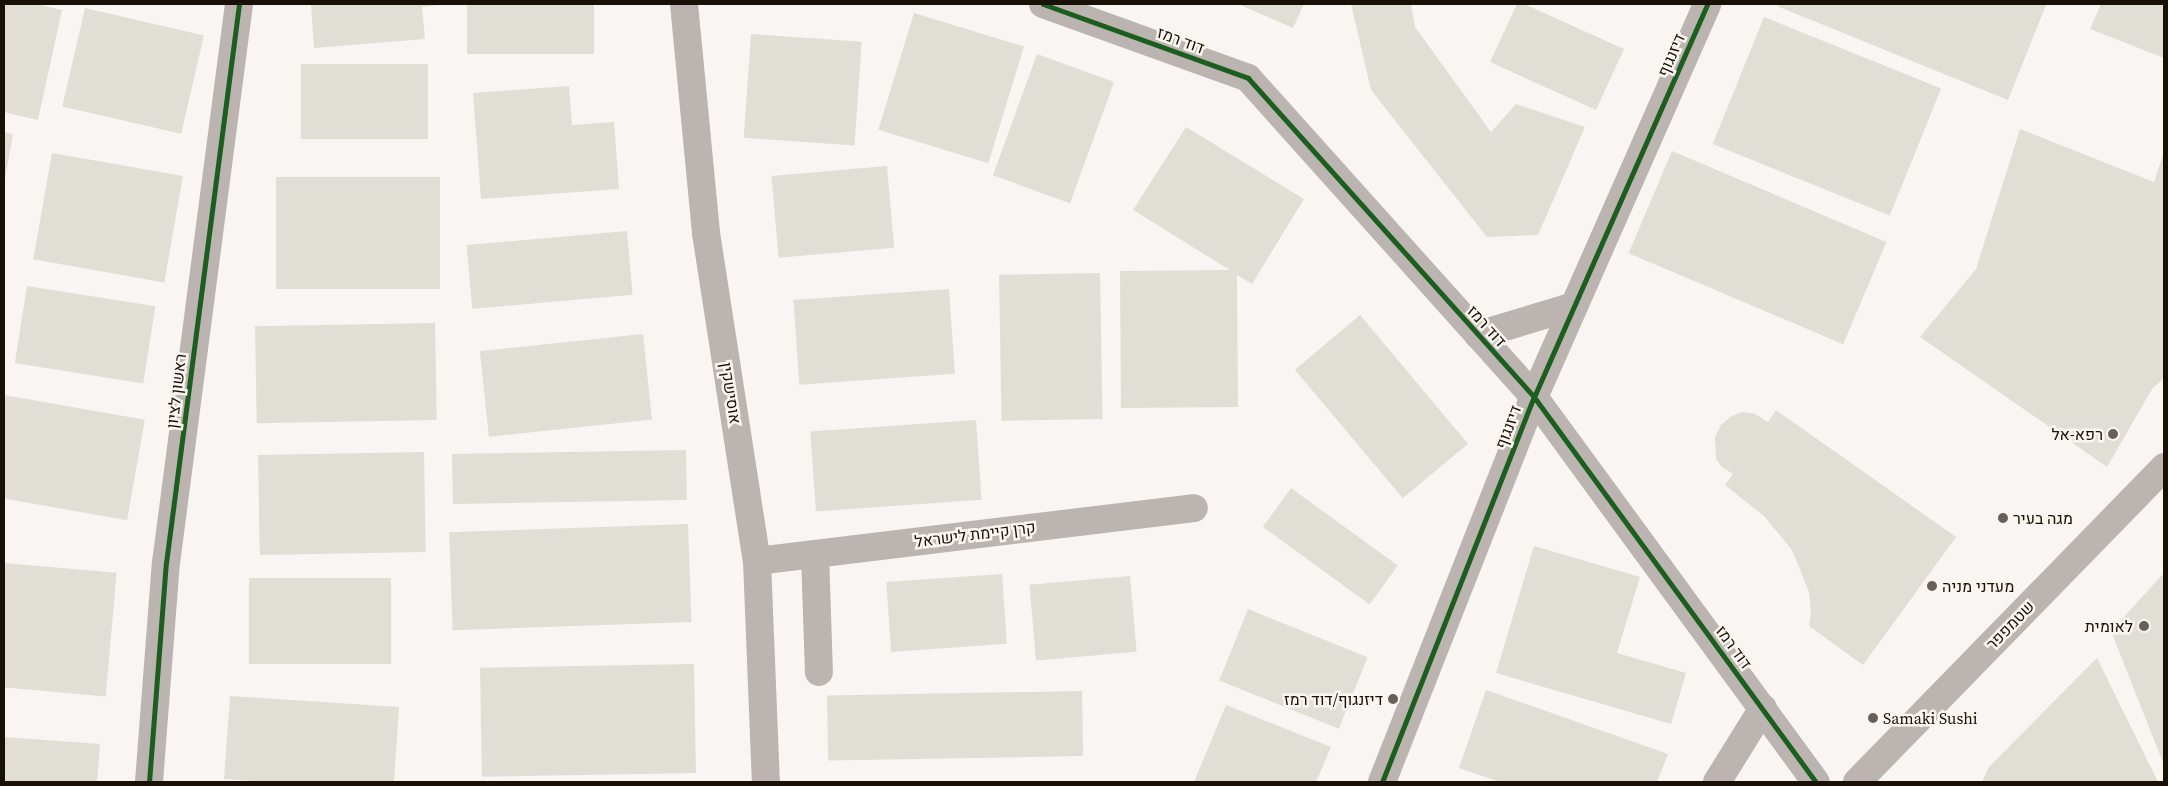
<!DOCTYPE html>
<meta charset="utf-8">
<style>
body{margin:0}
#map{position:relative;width:2168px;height:786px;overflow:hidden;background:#f8f5f3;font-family:"Source Serif 4",Heebo,serif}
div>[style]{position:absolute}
.building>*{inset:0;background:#e1ded6;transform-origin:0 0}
.minor>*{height:28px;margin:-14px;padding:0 14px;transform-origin:14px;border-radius:14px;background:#bbb4b0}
.tertiary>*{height:28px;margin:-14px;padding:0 14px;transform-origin:14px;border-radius:14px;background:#bbb4b0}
.cycleway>*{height:5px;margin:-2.5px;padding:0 2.5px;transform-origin:2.5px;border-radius:2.5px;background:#1b5e20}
.dots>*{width:14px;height:14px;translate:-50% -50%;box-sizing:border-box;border:2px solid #fbf5f0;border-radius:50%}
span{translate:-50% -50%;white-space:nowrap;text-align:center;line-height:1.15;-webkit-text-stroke:5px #fbf5f0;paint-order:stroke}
.street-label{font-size:16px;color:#191007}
.poi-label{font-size:16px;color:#191007}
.right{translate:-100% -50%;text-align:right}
.left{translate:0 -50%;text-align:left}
.frame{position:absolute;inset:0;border:5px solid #191007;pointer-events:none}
</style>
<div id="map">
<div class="building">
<div style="clip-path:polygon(4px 4px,35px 4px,62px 10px,38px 120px,4px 112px)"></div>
<div style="clip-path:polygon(311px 4px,439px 4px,439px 5px,422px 7px,425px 39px,314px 48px)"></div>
<div style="left:467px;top:4px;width:127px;height:50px"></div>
<div style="clip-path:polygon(1238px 4px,1304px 4px,1293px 28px)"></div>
<div style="clip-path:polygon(1351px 4px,1411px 4px,1415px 27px,1491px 132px,1516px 104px,1585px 127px,1538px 235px,1487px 237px,1371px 90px)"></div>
<div style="clip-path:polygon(1517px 4px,1524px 4px,1624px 49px,1596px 110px,1490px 62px)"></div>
<div style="clip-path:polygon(1778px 4px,2042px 4px,2046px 5px,2008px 100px,1777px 6px)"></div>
<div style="clip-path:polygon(2101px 4px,2164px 4px,2164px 58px,2090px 29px)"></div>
<div style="left:85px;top:8px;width:122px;height:101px;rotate:13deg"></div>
<div style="left:914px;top:13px;width:115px;height:122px;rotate:17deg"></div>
<div style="left:1764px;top:17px;width:191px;height:137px;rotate:22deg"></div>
<div style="left:751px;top:34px;width:111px;height:104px;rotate:4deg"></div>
<div style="left:1037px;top:54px;width:82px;height:129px;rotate:20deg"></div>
<div style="left:301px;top:64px;width:127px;height:75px"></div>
<div style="clip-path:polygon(569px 86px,572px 125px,614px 122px,619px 189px,481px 199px,473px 93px)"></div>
<div style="clip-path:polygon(1186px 127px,1304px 199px,1252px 284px,1237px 275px,1238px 407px,1121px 408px,1120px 271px,1230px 270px,1133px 210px)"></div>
<div style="clip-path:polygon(2020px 129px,2154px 182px,2164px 152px,2164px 378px,2152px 389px,2107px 467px,1920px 337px,1976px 269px)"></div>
<div style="clip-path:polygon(4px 132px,13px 134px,5px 179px,4px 179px)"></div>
<div style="left:1672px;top:151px;width:233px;height:111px;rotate:23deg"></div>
<div style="left:52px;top:153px;width:133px;height:108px;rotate:10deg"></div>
<div style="left:887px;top:166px;width:82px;height:116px;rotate:85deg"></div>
<div style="left:276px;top:177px;width:164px;height:112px"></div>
<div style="left:627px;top:231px;width:64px;height:161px;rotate:85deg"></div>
<div style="left:1100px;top:273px;width:146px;height:101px;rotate:89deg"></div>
<div style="left:27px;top:286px;width:130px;height:78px;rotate:9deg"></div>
<div style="left:949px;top:289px;width:85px;height:156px;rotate:86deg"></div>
<div style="left:1360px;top:315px;width:168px;height:85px;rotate:50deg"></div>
<div style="left:435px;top:323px;width:97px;height:180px;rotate:89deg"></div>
<div style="left:643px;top:334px;width:86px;height:164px;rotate:84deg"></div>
<div style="left:4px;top:395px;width:143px;height:102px;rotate:10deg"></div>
<div style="clip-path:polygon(1776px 410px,1956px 537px,1863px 665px,1809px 626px,1811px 612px,1809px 592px,1792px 550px,1764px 516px,1725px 485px,1733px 474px,1722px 467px,1716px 459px,1715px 437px,1721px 425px,1730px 417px,1742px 412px,1755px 414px,1768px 422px)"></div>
<div style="left:976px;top:420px;width:80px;height:166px;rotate:86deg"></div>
<div style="left:686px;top:450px;width:50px;height:234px;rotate:89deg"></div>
<div style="left:424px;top:452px;width:100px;height:166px;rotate:89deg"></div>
<div style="left:1291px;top:488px;width:132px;height:48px;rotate:36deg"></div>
<div style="left:688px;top:524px;width:98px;height:239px;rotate:88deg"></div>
<div style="clip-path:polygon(1534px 546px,1640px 577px,1617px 653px,1686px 673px,1671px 724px,1496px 673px)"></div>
<div style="left:4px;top:563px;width:113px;height:124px;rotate:5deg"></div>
<div style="clip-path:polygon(2164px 573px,2164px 765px,2111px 631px)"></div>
<div style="left:1002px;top:574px;width:70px;height:116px;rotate:86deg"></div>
<div style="left:1130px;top:576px;width:76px;height:101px;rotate:85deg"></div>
<div style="left:249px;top:578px;width:142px;height:86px"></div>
<div style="left:1248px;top:609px;width:129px;height:77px;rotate:22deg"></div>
<div style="clip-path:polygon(2097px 658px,2158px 782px,1982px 782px,1989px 767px)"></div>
<div style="left:694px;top:664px;width:109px;height:214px;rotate:89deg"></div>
<div style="clip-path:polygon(1486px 690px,1668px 754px,1657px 782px,1500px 782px,1459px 768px)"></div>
<div style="left:1082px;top:691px;width:65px;height:255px;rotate:89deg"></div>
<div style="clip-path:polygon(230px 696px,399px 707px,394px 782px,266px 782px,224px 779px)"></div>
<div style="clip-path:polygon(1226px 705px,1331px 747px,1316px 782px,1194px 782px)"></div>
<div style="clip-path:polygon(4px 737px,100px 744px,97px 782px,4px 782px)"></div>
</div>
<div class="minor">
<div style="left:1043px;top:4px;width:218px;rotate:19.8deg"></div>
<div style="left:1248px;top:78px;width:428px;rotate:48.1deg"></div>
<div style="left:1534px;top:397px;width:477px;rotate:53.8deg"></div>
<div style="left:1478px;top:335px;width:100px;rotate:-16.8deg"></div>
<div style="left:815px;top:554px;width:118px;rotate:88.1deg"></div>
<div style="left:757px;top:561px;width:440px;rotate:-6.9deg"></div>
<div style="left:149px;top:782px;width:220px;rotate:-85.6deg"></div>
<div style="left:166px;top:563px;width:564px;rotate:-82.56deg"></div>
<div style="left:1382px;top:782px;width:414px;rotate:-68.5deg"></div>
<div style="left:1534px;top:397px;width:429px;rotate:-66.2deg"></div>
<div style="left:1717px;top:782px;width:87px;rotate:-58.1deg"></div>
<div style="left:1857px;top:782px;width:440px;rotate:-45.7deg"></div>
</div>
<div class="tertiary">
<div style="left:684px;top:4px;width:230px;rotate:84.5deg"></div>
<div style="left:706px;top:233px;width:332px;rotate:81.2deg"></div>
<div style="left:757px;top:561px;width:221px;rotate:87.7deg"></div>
</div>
<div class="cycleway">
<div style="left:1043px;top:4px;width:218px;rotate:19.8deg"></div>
<div style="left:1248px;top:78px;width:428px;rotate:48.1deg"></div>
<div style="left:1534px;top:397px;width:477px;rotate:53.8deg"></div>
<div style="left:149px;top:782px;width:220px;rotate:-85.6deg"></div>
<div style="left:166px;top:563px;width:564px;rotate:-82.56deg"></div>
<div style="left:1382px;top:782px;width:414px;rotate:-68.5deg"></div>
<div style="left:1534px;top:397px;width:429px;rotate:-66.2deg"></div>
</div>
<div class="dots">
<div style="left:2113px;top:434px;background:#67605a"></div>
<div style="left:2003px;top:518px;background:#67605a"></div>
<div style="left:1932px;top:586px;background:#67605a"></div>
<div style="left:2144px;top:626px;background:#67605a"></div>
<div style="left:1393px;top:699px;background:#67605a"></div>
<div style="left:1873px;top:718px;background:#67605a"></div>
</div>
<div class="street-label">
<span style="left:1181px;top:40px;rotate:20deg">דוד רמז</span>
<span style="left:1671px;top:55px;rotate:-66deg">דיזנגוף</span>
<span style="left:1487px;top:326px;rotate:48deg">דוד רמז</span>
<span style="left:176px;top:391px;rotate:-83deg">ראשון לציון</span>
<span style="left:731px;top:393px;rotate:81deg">אוסישקין</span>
<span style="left:1508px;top:427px;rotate:-69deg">דיזנגוף</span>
<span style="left:975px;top:534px;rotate:-7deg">קרן קיימת לישראל</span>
<span style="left:2010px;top:625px;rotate:-46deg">שטמפפר</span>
<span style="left:1734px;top:647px;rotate:54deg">דוד רמז</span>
</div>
<div class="poi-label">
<span class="right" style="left:2103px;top:434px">רפא-אל</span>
<span class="left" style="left:2013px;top:518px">מגה בעיר</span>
<span class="left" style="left:1942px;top:586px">מעדני מניה</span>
<span class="right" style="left:2133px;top:626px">לאומית</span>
<span class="right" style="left:1383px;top:699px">דיזנגוף/דוד רמז</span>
<span class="left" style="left:1883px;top:718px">Samaki Sushi</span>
</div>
<div class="frame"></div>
</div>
